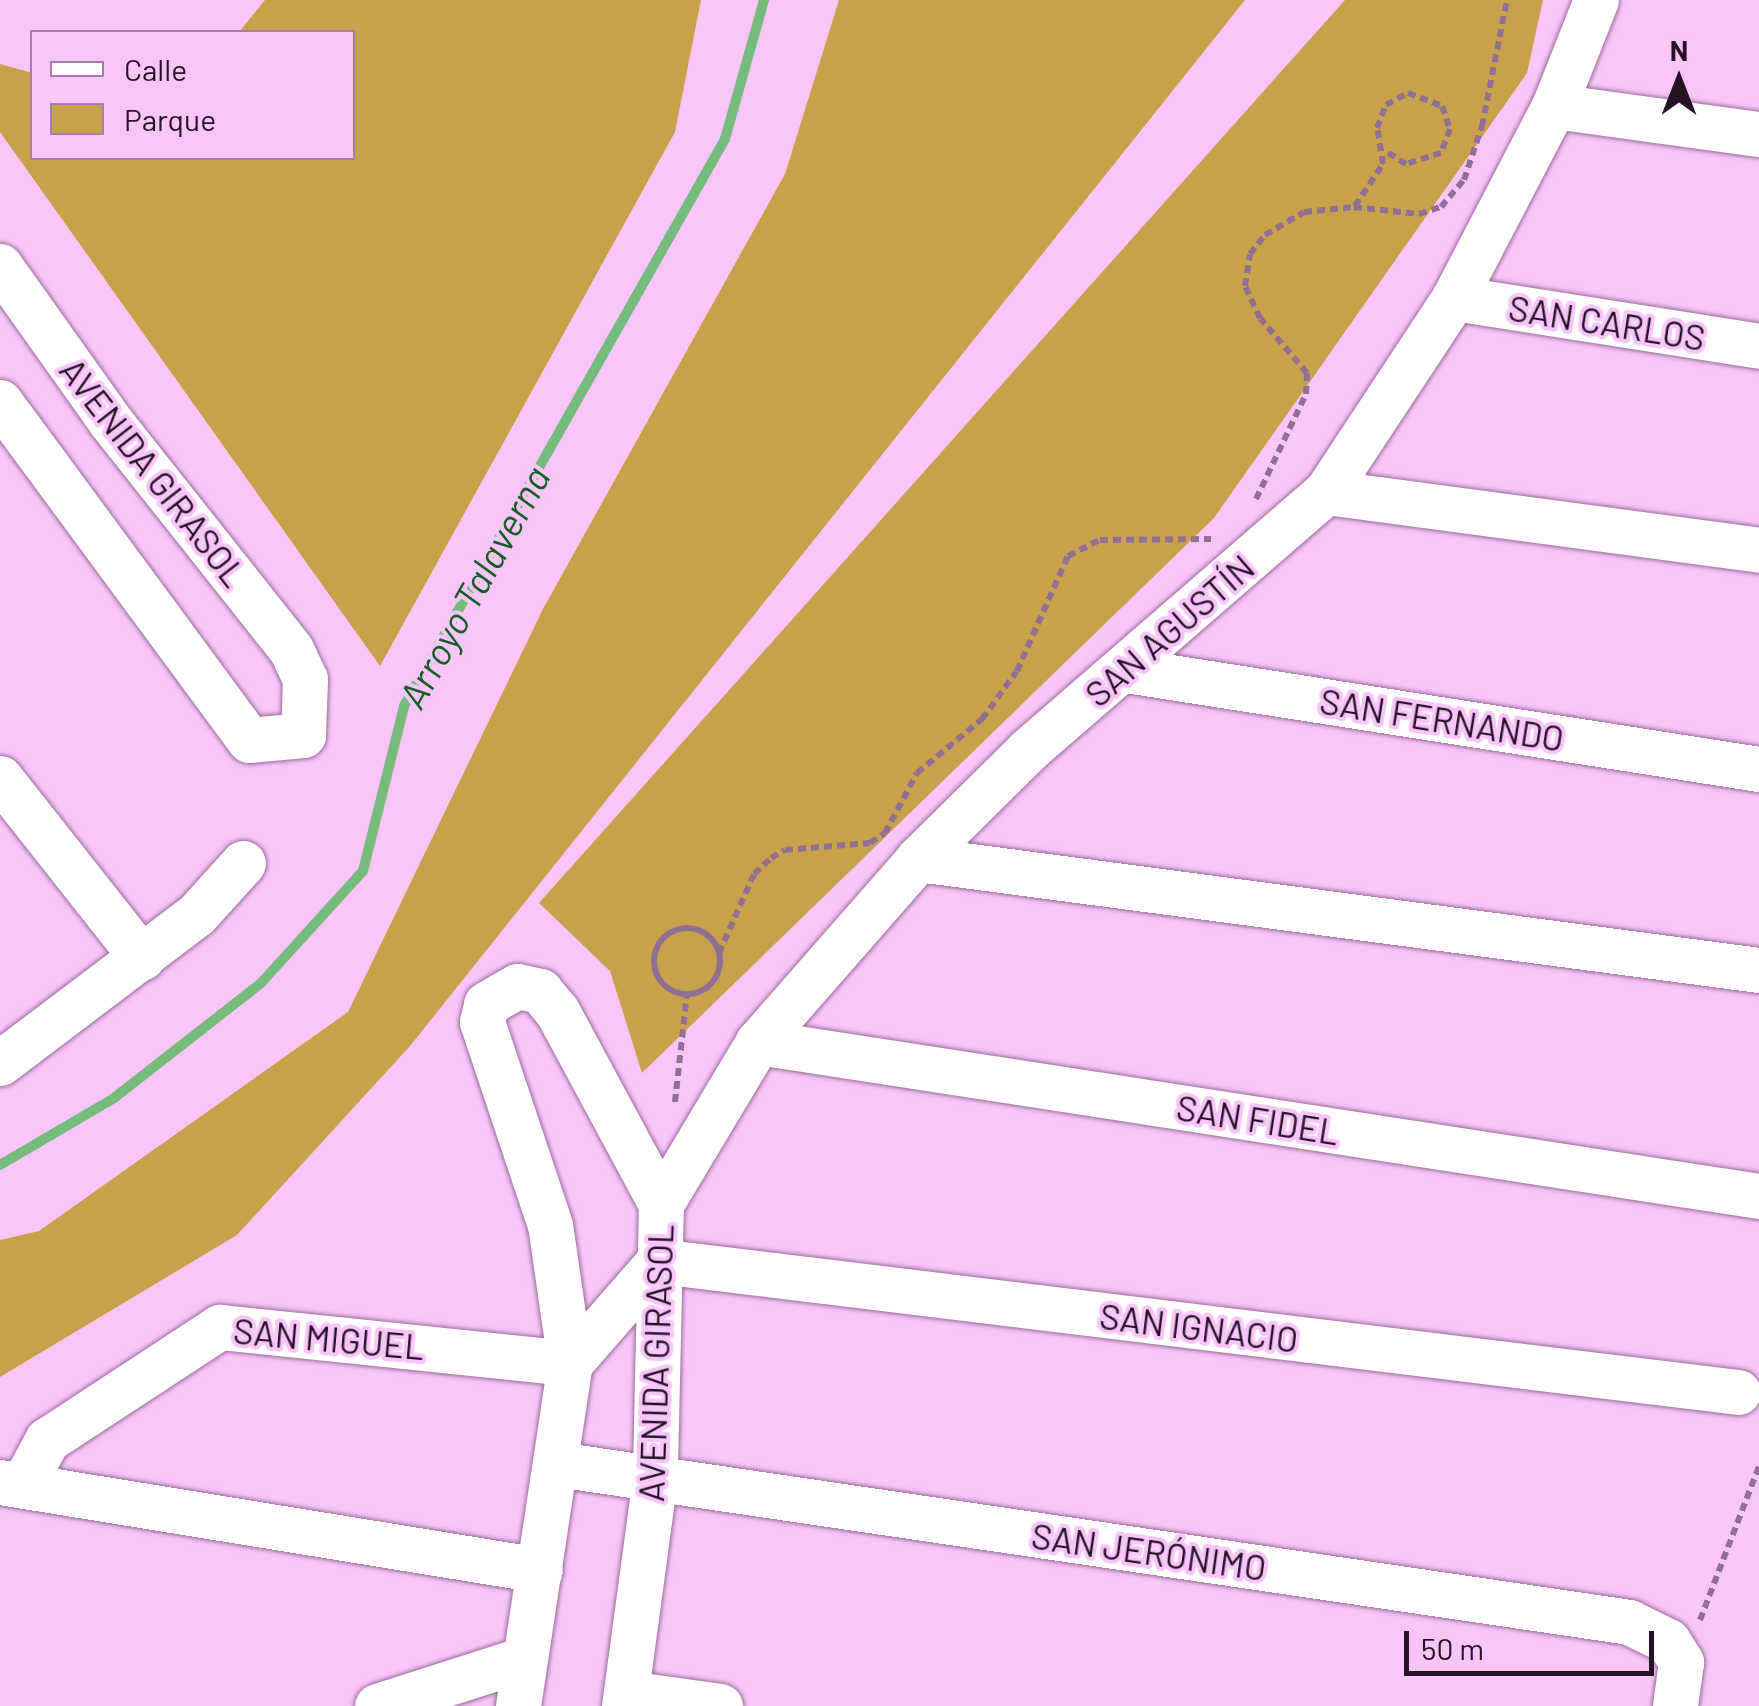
<!DOCTYPE html>
<meta charset="utf-8">
<style>
body{margin:0}
#map{position:relative;width:1759px;height:1706px;overflow:hidden;background:#fac5fa;font-family:Barlow,sans-serif}
div>[style]{position:absolute}
.green>*{inset:0;background:#c7a24b}
.stream>*{height:10px;margin:-5px;padding:0 5px;transform-origin:5px;border-radius:5px;background:#75bb7b}
.path>*{height:6px;margin-top:-3px;transform-origin:0;background:repeating-linear-gradient(90deg,#946f94 0 8px,transparent 0 13px)}
.path>.ring{margin:-3px;padding:0;box-sizing:content-box;background:none;border:6px solid #946f94;border-radius:50%}
.roads{filter:drop-shadow(0 0 2px #9b6b9b) drop-shadow(0 0 2px #9b6b9b)}
.minor>*{height:45px;margin:-22.5px;padding:0 22.5px;transform-origin:22.5px;border-radius:22.5px;background:#fff}
span{translate:-50% -50%;white-space:nowrap;text-align:center;line-height:1.15;-webkit-text-stroke:8px #fac5fa;paint-order:stroke}
.street-label{font-size:35px;color:#251225}
.water-label{font-size:38px;color:#135e22;font-style:italic}
.legend{position:absolute;left:30px;top:30px;width:325px;height:130px;box-sizing:border-box;background:#fac5fa;border:2px solid #a57da5;margin:0;padding:12px 18px;list-style:none;font-size:30px;color:#251225}
.legend li{display:flex;align-items:center;gap:20px;height:50px}
.legend b{width:50px;border:2px solid #a57da5}
.north{position:absolute;left:1629px;top:30px;width:100px;height:100px;-webkit-text-stroke:8px #fac5fa;paint-order:stroke;rotate:0deg;font-size:28px;font-weight:700;line-height:40px;text-align:center;color:#251225}
.north::after{content:'';display:block;margin:auto;width:35px;height:45px;background:#251225;clip-path:polygon(50% 0,100% 100%,50% 72%,0 100%)}
.scale{position:absolute;left:1404px;top:1631px;width:250px;height:45px;box-sizing:border-box;border:5px solid #251225;border-top:0;padding-left:12px;font-size:30px;line-height:35px;white-space:nowrap;color:#251225;-webkit-text-stroke:8px #fac5fa;paint-order:stroke}
</style>
<div id="map">
<div class="green">
<div style="clip-path:polygon(265px 0,701px 0,675px 132px,380px 666px,0 132px,0 64px,32px 73px,32px 158px,352px 158px,352px 32px,239px 32px)"></div>
<div style="clip-path:polygon(839px 0,1245px 0,410px 1046px,237px 1235px,0 1377px,0 1240px,39px 1231px,348px 1012px,543px 609px,785px 174px)"></div>
<div style="clip-path:polygon(1345px 0,1543px 0,1527px 73px,1214px 518px,642px 1073px,610px 971px,539px 903px)"></div>
</div>
<div class="stream">
<div style="left:0;top:1165px;width:132px;rotate:-30.4deg"></div>
<div style="left:114px;top:1098px;width:187px;rotate:-38deg"></div>
<div style="left:261px;top:983px;width:151px;rotate:-47.7deg"></div>
<div style="left:363px;top:871px;width:170px;rotate:-76deg"></div>
<div style="left:404px;top:706px;width:652px;rotate:-60.48deg"></div>
<div style="left:725px;top:139px;width:144px;rotate:-74.3deg"></div>
</div>
<div class="path">
<div style="left:1355px;top:206px;width:50px;rotate:-56.3deg"></div>
<div style="left:1383px;top:164px;width:36px;rotate:-99deg"></div>
<div style="left:1377px;top:128px;width:25px;rotate:-69deg"></div>
<div style="left:1386px;top:105px;width:25px;rotate:-29deg"></div>
<div style="left:1408px;top:93px;width:36px;rotate:21deg"></div>
<div style="left:1442px;top:106px;width:24px;rotate:71deg"></div>
<div style="left:1450px;top:129px;width:26px;rotate:111deg"></div>
<div style="left:1441px;top:153px;width:37px;rotate:163deg"></div>
<div style="left:1406px;top:164px;width:25px;rotate:-148deg"></div>
<div style="left:1256px;top:499px;width:116px;rotate:-64.5deg"></div>
<div style="left:1306px;top:394px;width:21px;rotate:-87deg"></div>
<div style="left:1307px;top:373px;width:72px;rotate:-130.5deg"></div>
<div style="left:1260px;top:318px;width:35px;rotate:-115deg"></div>
<div style="left:1245px;top:286px;width:32px;rotate:-81deg"></div>
<div style="left:1250px;top:254px;width:24px;rotate:-52deg"></div>
<div style="left:1265px;top:235px;width:45px;rotate:-30.5deg"></div>
<div style="left:1304px;top:212px;width:50px;rotate:-5.7deg"></div>
<div style="left:1354px;top:207px;width:65px;rotate:6.1deg"></div>
<div style="left:1419px;top:214px;width:23px;rotate:-18deg"></div>
<div style="left:1441px;top:207px;width:35px;rotate:-50deg"></div>
<div style="left:1464px;top:180px;width:57px;rotate:-71.6deg"></div>
<div style="left:1482px;top:126px;width:128px;rotate:-78.8deg"></div>
<div class="ring" style="left:654px;top:928px;width:60px;height:60px"></div>
<div style="left:719px;top:953px;width:86px;rotate:-66.1deg"></div>
<div style="left:754px;top:874px;width:23px;rotate:-43deg"></div>
<div style="left:771px;top:858px;width:16px;rotate:-30deg"></div>
<div style="left:785px;top:850px;width:85px;rotate:-4.7deg"></div>
<div style="left:870px;top:843px;width:18px;rotate:-34deg"></div>
<div style="left:885px;top:833px;width:68px;rotate:-61.9deg"></div>
<div style="left:917px;top:773px;width:85px;rotate:-39.7deg"></div>
<div style="left:982px;top:719px;width:59px;rotate:-53.9deg"></div>
<div style="left:1017px;top:671px;width:126px;rotate:-66.1deg"></div>
<div style="left:1068px;top:556px;width:36px;rotate:-27deg"></div>
<div style="left:1100px;top:540px;width:111px;rotate:-0.5deg"></div>
<div style="left:675px;top:1102px;width:109px;rotate:-83.7deg"></div>
<div style="left:1700px;top:1620px;width:165px;rotate:-69deg"></div>
</div>
<div class="roads">
<div class="minor">
<div style="left:1554px;top:106px;width:207px;rotate:7.8deg"></div>
<div style="left:0;top:266px;width:190px;rotate:54.6deg"></div>
<div style="left:110px;top:421px;width:291px;rotate:51.6deg"></div>
<div style="left:291px;top:649px;width:33px;rotate:65deg"></div>
<div style="left:305px;top:679px;width:56px;rotate:92deg"></div>
<div style="left:303px;top:735px;width:54px;rotate:174.7deg"></div>
<div style="left:249px;top:740px;width:420px;rotate:-126.4deg"></div>
<div style="left:1454px;top:298px;width:309px;rotate:8.9deg"></div>
<div style="left:1326px;top:492px;width:437px;rotate:7.6deg"></div>
<div style="left:1126px;top:670px;width:641px;rotate:8.89deg"></div>
<div style="left:0;top:778px;width:229px;rotate:51.7deg"></div>
<div style="left:918px;top:859px;width:848px;rotate:7.52deg"></div>
<div style="left:758px;top:1042px;width:1013px;rotate:8.75deg"></div>
<div style="left:0;top:1063px;width:246px;rotate:-37.1deg"></div>
<div style="left:196px;top:915px;width:70px;rotate:-47.9deg"></div>
<div style="left:661px;top:1204px;width:189px;rotate:-59.1deg"></div>
<div style="left:758px;top:1042px;width:243px;rotate:-48.8deg"></div>
<div style="left:918px;top:859px;width:155px;rotate:-44.7deg"></div>
<div style="left:1028px;top:750px;width:394px;rotate:-40.9deg"></div>
<div style="left:1326px;top:492px;width:232px;rotate:-56.6deg"></div>
<div style="left:1454px;top:298px;width:216px;rotate:-62.5deg"></div>
<div style="left:1554px;top:106px;width:114px;rotate:-68.4deg"></div>
<div style="left:557px;top:1464px;width:1084px;rotate:8.38deg"></div>
<div style="left:1629px;top:1622px;width:43px;rotate:26deg"></div>
<div style="left:1668px;top:1641px;width:25px;rotate:58deg"></div>
<div style="left:1681px;top:1662px;width:44px;rotate:97.8deg"></div>
<div style="left:25px;top:1481px;width:47px;rotate:-61.8deg"></div>
<div style="left:47px;top:1440px;width:207px;rotate:-33.2deg"></div>
<div style="left:220px;top:1327px;width:352px;rotate:5.9deg"></div>
<div style="left:570px;top:1363px;width:135px;rotate:-48.9deg"></div>
<div style="left:659px;top:1261px;width:1087px;rotate:6.92deg"></div>
<div style="left:0;top:1482px;width:547px;rotate:9.26deg"></div>
<div style="left:626px;top:1693px;width:95px;rotate:7.9deg"></div>
<div style="left:377px;top:1706px;width:153px;rotate:-17.8deg"></div>
<div style="left:518px;top:1706px;width:347px;rotate:-81.4deg"></div>
<div style="left:570px;top:1363px;width:139px;rotate:-98.2deg"></div>
<div style="left:550px;top:1225px;width:214px;rotate:-108.5deg"></div>
<div style="left:482px;top:1022px;width:18px;rotate:-77deg"></div>
<div style="left:486px;top:1004px;width:36px;rotate:-30deg"></div>
<div style="left:517px;top:986px;width:24px;rotate:12deg"></div>
<div style="left:540px;top:991px;width:26px;rotate:50deg"></div>
<div style="left:557px;top:1011px;width:219px;rotate:61.7deg"></div>
<div style="left:661px;top:1204px;width:273px;rotate:91.3deg"></div>
<div style="left:655px;top:1477px;width:231px;rotate:97.7deg"></div>
</div>
</div>
<div class="street-label">
<span style="left:1607px;top:322px;rotate:9deg">SAN CARLOS</span>
<span style="left:154px;top:472px;rotate:52deg">AVENIDA GIRASOL</span>
<span style="left:1169px;top:630px;rotate:-41deg">SAN AGUSTÍN</span>
<span style="left:1442px;top:719px;rotate:9deg">SAN FERNANDO</span>
<span style="left:1258px;top:1119px;rotate:9deg">SAN FIDEL</span>
<span style="left:1199px;top:1327px;rotate:7deg">SAN IGNACIO</span>
<span style="left:329px;top:1338px;rotate:5deg">SAN MIGUEL</span>
<span style="left:655px;top:1363px;rotate:-88deg">AVENIDA GIRASOL</span>
<span style="left:1149px;top:1551px;rotate:8deg">SAN JERÓNIMO</span>
</div>
<div class="water-label">
<span style="left:474px;top:587px;rotate:-61deg">Arroyo Talaverna</span>
</div>
<ul class="legend">
<li><b style="height:12px;background:#fff"></b>Calle</li>
<li><b style="height:28px;background:#c7a24b"></b>Parque</li>
</ul>
<div class="north">N</div>
<div class="scale">50 m</div>
</div>
